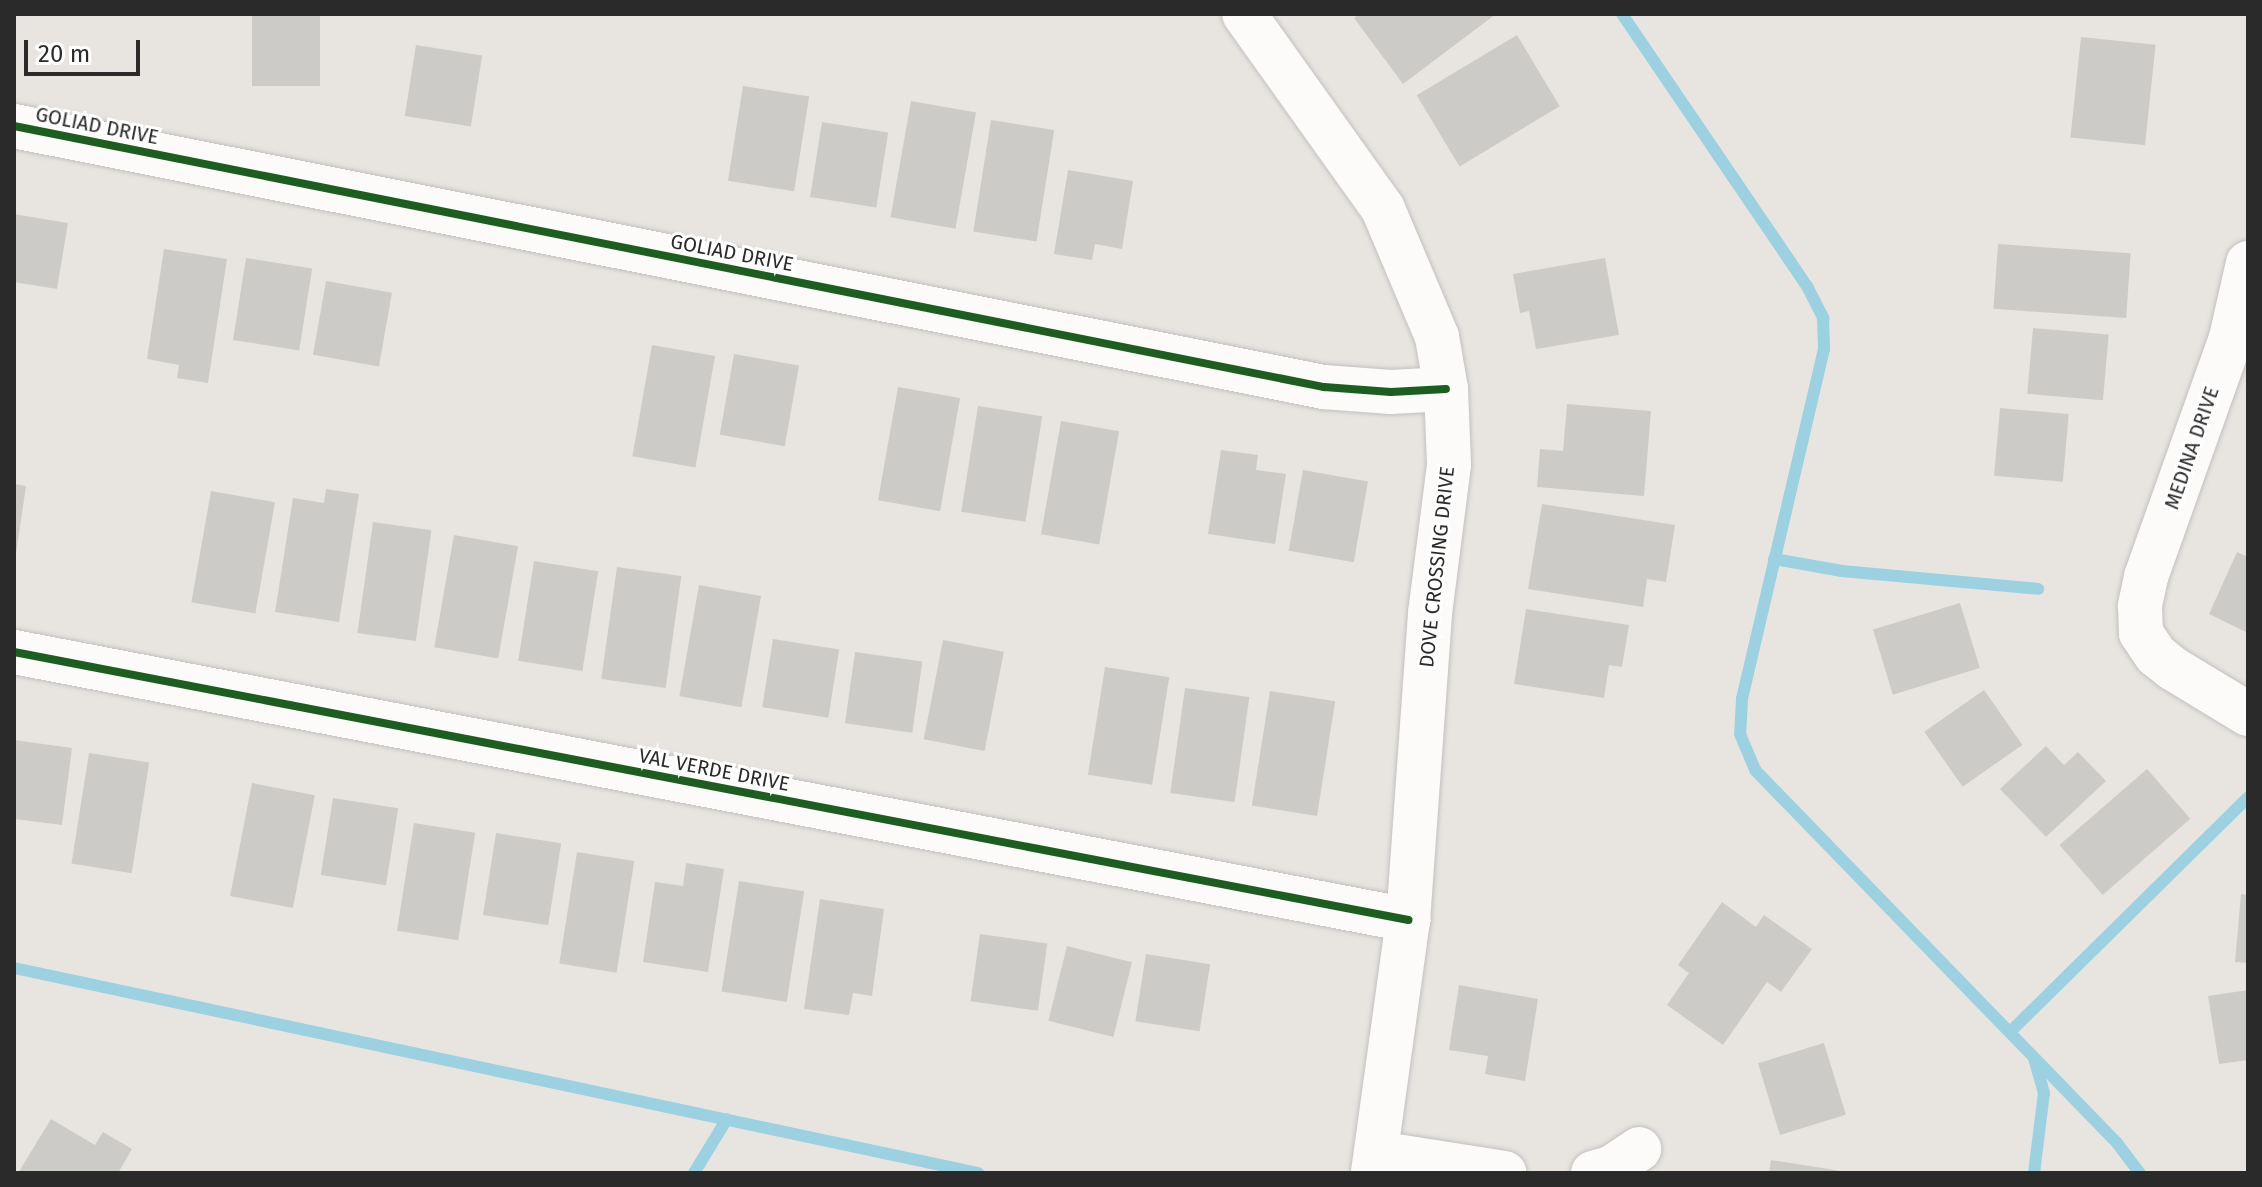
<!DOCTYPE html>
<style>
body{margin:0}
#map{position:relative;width:2262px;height:1187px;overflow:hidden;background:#e8e5e1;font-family:"Fira Sans",sans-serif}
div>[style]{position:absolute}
.stream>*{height:12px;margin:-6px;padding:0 6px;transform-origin:6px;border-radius:6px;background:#9cd1e1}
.building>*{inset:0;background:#cdcbc8;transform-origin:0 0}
.roads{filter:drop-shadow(0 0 2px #c2c1c0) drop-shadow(0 0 2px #c2c1c0)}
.minor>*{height:44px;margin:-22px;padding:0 22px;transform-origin:22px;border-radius:22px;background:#fcfbfa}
.cycleway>*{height:8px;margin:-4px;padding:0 4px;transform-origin:4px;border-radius:4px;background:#1b5e20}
span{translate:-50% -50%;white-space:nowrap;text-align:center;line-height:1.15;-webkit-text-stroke:6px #fff;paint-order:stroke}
.street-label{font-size:20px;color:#2a2a2a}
.frame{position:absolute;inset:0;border:16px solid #2a2a2a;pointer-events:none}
.scale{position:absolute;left:24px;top:40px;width:116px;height:36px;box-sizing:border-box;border:4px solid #2a2a2a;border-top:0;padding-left:10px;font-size:24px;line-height:28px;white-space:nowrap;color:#2a2a2a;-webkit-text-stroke:6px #fff;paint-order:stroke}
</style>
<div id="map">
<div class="stream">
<div style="left:1622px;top:14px;width:331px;rotate:55.8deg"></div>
<div style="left:1808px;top:288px;width:34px;rotate:63deg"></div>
<div style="left:1823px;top:318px;width:31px;rotate:88deg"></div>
<div style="left:1824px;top:349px;width:359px;rotate:103.2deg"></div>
<div style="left:1742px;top:699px;width:35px;rotate:93deg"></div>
<div style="left:1740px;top:734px;width:39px;rotate:67deg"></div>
<div style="left:1755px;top:770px;width:520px;rotate:45.86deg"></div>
<div style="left:2117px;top:1143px;width:38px;rotate:53deg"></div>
<div style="left:1774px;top:559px;width:69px;rotate:10deg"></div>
<div style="left:1842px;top:571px;width:197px;rotate:5.2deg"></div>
<div style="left:14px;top:968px;width:986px;rotate:12.01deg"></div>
<div style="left:2010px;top:1032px;width:334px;rotate:-44.6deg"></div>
<div style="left:694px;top:1173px;width:63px;rotate:-58.6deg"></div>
<div style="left:2034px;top:1173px;width:81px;rotate:-82.9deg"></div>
<div style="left:2044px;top:1093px;width:36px;rotate:-106deg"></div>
</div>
<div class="building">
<div style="left:252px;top:14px;width:68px;height:72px"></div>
<div style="clip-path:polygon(1359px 14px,1496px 14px,1403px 84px,1354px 18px)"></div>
<div style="left:1517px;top:35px;width:83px;height:117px;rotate:59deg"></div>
<div style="left:2081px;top:37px;width:75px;height:101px;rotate:6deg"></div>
<div style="left:416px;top:45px;width:67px;height:72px;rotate:9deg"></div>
<div style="left:743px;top:86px;width:67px;height:96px;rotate:9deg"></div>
<div style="left:911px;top:101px;width:66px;height:118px;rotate:10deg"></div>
<div style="left:991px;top:120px;width:64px;height:113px;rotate:9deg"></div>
<div style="left:822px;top:122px;width:67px;height:76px;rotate:9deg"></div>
<div style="clip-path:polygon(1068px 170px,1133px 181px,1122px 249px,1095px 244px,1092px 260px,1054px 254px)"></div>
<div style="clip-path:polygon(14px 214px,68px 223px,57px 289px,14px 282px)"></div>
<div style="left:1998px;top:244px;width:133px;height:65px;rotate:4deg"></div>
<div style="clip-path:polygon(164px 249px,227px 259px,208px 383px,177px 378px,179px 365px,147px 359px)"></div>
<div style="left:246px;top:258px;width:67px;height:83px;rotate:9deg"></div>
<div style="clip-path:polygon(1605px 258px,1619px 335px,1536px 349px,1529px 311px,1520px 313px,1513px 274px)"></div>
<div style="left:326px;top:281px;width:67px;height:75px;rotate:10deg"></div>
<div style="left:2033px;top:328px;width:76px;height:66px;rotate:5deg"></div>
<div style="left:652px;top:345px;width:64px;height:113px;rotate:10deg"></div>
<div style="left:734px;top:354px;width:66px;height:82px;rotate:10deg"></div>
<div style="left:898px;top:387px;width:63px;height:115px;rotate:10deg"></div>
<div style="clip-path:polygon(1567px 404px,1651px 411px,1644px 496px,1537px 487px,1540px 449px,1563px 451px)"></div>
<div style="left:978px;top:406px;width:65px;height:107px;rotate:9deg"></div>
<div style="left:2000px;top:408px;width:69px;height:68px;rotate:5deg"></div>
<div style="left:1061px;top:421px;width:59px;height:115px;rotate:10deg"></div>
<div style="clip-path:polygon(1221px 450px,1258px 455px,1256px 470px,1286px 474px,1275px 544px,1208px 534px)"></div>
<div style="left:1303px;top:470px;width:66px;height:82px;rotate:10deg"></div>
<div style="clip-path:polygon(14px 484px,26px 486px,16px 554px,14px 554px)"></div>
<div style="clip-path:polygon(326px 489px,359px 494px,339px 622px,275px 612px,293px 498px,324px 503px)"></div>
<div style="left:211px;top:491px;width:65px;height:113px;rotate:10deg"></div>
<div style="clip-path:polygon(1542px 504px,1675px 525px,1666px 582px,1647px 579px,1643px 607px,1528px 589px)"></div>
<div style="left:373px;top:522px;width:59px;height:112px;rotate:8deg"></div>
<div style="left:454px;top:535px;width:65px;height:114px;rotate:10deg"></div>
<div style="clip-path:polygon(2237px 552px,2248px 557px,2248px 633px,2209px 614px)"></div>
<div style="left:534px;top:561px;width:65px;height:101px;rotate:9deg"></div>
<div style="left:617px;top:567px;width:65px;height:113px;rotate:8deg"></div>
<div style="left:699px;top:585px;width:63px;height:113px;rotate:10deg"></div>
<div style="left:1960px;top:603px;width:68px;height:91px;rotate:73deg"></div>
<div style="clip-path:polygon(1526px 609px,1629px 625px,1622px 667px,1609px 665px,1604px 698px,1514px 684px)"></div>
<div style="left:773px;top:639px;width:67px;height:69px;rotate:9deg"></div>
<div style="left:943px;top:640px;width:62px;height:101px;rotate:11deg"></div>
<div style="left:855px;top:652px;width:68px;height:72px;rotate:8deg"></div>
<div style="left:1105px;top:667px;width:65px;height:109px;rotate:9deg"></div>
<div style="left:1185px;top:688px;width:65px;height:106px;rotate:8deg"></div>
<div style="left:1984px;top:690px;width:67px;height:73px;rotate:55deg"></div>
<div style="left:1270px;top:691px;width:66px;height:116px;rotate:9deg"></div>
<div style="clip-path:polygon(14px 740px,72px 748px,62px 825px,14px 819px)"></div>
<div style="clip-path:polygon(2046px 746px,2064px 765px,2078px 752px,2106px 781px,2046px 837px,2000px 789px)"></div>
<div style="left:89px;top:753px;width:61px;height:112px;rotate:9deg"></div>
<div style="left:2147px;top:769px;width:66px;height:116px;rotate:49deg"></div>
<div style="left:252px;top:783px;width:64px;height:115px;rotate:11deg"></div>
<div style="left:333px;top:798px;width:66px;height:78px;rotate:9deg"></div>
<div style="left:414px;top:823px;width:62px;height:109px;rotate:9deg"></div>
<div style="left:496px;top:833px;width:66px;height:83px;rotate:9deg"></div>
<div style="left:577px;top:852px;width:58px;height:113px;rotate:9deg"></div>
<div style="clip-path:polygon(686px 863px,724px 869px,708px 972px,643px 962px,655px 882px,683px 886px)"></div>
<div style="left:739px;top:881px;width:66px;height:112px;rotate:9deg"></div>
<div style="clip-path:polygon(2241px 894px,2248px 895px,2248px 963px,2235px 962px)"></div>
<div style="clip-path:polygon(820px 899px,884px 909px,872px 996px,853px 993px,849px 1015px,804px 1009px)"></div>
<div style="clip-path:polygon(1722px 902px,1756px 927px,1764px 915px,1812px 949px,1781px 992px,1767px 982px,1723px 1045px,1667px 1005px,1689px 973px,1678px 965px)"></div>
<div style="left:980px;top:934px;width:68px;height:68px;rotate:8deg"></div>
<div style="left:1067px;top:946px;width:67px;height:77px;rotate:14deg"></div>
<div style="left:1146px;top:954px;width:65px;height:68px;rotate:9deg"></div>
<div style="clip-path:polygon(1459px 985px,1538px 999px,1525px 1081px,1485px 1074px,1488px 1056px,1449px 1050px)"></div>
<div style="clip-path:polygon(2248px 990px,2248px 1060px,2219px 1064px,2208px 996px)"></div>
<div style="left:1824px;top:1043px;width:75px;height:69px;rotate:73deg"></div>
<div style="clip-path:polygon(51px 1119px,95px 1145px,103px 1132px,132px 1149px,118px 1173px,18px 1173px)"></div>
<div style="clip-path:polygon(1771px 1160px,1841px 1171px,1841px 1173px,1769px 1173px)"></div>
</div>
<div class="roads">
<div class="minor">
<div style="left:1244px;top:14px;width:239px;rotate:54.5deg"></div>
<div style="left:1383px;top:209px;width:139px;rotate:67.1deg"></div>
<div style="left:1437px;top:337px;width:53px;rotate:80.2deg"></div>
<div style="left:1446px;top:389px;width:76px;rotate:87.7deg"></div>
<div style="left:1449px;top:465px;width:150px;rotate:97.3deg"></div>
<div style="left:1430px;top:614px;width:307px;rotate:94.1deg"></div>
<div style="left:1408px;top:920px;width:255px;rotate:97.9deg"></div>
<div style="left:14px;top:126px;width:1336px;rotate:11.27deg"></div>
<div style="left:1324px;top:387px;width:67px;rotate:4.3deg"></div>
<div style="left:1391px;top:392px;width:55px;rotate:-3.1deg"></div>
<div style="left:2248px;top:263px;width:77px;rotate:102.8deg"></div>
<div style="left:2231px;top:338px;width:254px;rotate:109.6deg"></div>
<div style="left:2146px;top:577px;width:30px;rotate:102deg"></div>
<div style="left:2140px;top:606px;width:27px;rotate:88deg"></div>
<div style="left:2141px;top:633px;width:27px;rotate:56deg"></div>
<div style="left:2156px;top:655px;width:21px;rotate:39deg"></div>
<div style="left:2172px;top:668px;width:89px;rotate:31.2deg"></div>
<div style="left:14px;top:652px;width:1420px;rotate:10.88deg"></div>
<div style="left:1377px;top:1153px;width:129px;rotate:8.9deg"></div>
<div style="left:1593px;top:1173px;width:19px;rotate:-16deg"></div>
<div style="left:1611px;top:1168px;width:34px;rotate:-34deg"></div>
</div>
</div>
<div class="cycleway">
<div style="left:14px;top:126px;width:1336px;rotate:11.27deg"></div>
<div style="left:1324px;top:387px;width:67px;rotate:4.3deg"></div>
<div style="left:1391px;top:392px;width:55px;rotate:-3.1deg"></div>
<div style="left:14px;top:652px;width:1420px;rotate:10.88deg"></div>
</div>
<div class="street-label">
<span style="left:97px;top:126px;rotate:11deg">GOLIAD DRIVE</span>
<span style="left:732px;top:253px;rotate:11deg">GOLIAD DRIVE</span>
<span style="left:2192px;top:448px;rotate:-71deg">MEDINA DRIVE</span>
<span style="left:1437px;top:567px;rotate:-84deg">DOVE CROSSING DRIVE</span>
<span style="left:714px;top:770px;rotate:11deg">VAL VERDE DRIVE</span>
</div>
<div class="frame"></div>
<div class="scale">20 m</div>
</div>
